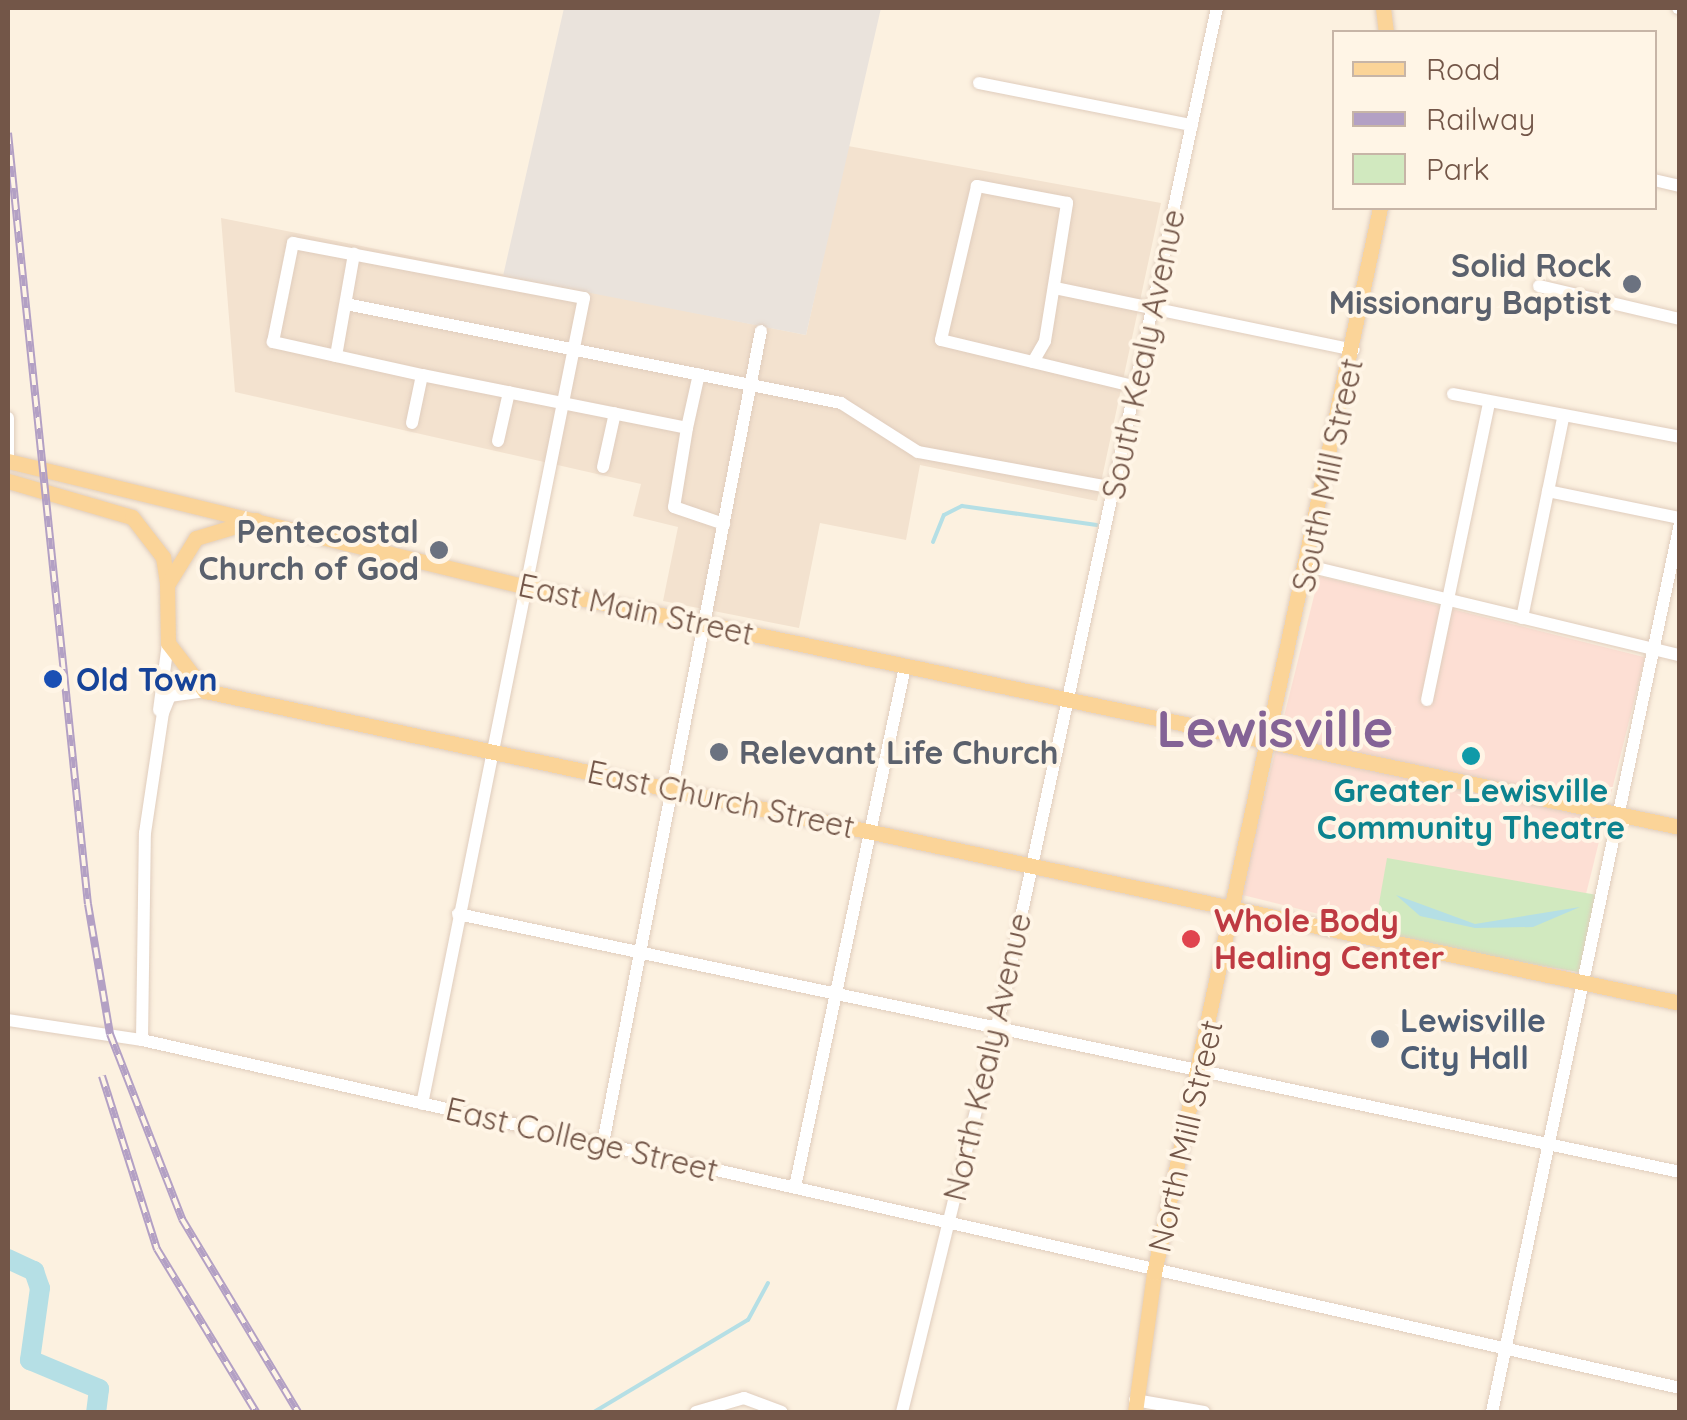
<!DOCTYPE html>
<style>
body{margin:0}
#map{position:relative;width:1687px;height:1420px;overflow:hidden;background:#fcf1e0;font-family:Quicksand,sans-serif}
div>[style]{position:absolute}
.residential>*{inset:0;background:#f3e2cf}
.commercial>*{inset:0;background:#fddfd4;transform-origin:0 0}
.industrial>*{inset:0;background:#eae3dc}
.green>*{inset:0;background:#d1e9bf;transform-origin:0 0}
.water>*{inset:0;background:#b5dfe5}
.stream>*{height:4px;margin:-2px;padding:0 2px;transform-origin:2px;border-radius:2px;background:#b5dfe5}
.river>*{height:20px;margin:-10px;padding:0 10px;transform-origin:10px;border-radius:10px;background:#b5dfe5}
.roads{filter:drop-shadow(0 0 2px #e0cdbd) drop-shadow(0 0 2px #e0cdbd)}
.minor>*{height:12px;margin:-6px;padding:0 6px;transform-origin:6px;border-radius:6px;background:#fff}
.major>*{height:15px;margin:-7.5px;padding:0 7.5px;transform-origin:7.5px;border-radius:7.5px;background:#fbd498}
.rail>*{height:8px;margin-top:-4px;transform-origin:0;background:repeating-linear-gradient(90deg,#fff5e6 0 11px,#b3a0c4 0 22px);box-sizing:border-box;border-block:2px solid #b3a0c4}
.dots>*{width:28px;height:28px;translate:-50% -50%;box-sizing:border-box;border:5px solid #fff5e6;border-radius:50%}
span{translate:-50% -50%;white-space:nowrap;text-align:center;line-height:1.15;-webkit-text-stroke:8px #fff5e6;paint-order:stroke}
.worship-label{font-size:32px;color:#5b616d;font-weight:700}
.right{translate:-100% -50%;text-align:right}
.left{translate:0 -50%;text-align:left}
.street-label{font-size:32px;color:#735648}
.transit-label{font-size:32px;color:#164399;font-weight:700}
.culture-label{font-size:32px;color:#0d838f;font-weight:700}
.health-label{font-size:32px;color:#be3a42;font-weight:700}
.service-label{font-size:32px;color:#4e5e75;font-weight:700}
.town-label{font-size:52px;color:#846396;font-weight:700}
.frame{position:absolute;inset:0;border:10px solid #735648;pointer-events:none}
.legend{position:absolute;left:1332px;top:30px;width:325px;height:180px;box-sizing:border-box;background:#fff5e6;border:2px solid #c7b5a7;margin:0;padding:12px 18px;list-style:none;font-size:30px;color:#735648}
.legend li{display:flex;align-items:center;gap:20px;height:50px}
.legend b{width:50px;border:2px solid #c7b5a7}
</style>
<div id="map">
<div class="residential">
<div style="clip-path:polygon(848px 146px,1161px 203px,1097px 501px,920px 465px,906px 540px,820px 523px,799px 628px,663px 601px,678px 527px,633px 516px,641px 484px,235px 392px,221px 218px,806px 335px)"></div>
</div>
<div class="commercial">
<div style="left:1319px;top:576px;width:336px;height:328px;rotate:14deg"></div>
</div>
<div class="industrial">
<div style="clip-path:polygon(564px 8px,881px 8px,806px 335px,503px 276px)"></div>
</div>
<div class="green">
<div style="left:1387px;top:858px;width:218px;height:79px;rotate:10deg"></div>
</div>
<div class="water">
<div style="clip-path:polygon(1396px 895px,1475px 924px,1580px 907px,1533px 927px,1475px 928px,1420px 916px)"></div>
</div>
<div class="stream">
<div style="left:933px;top:542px;width:29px;rotate:-68deg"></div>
<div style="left:944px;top:515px;width:20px;rotate:-27deg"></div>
<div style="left:962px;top:506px;width:136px;rotate:8deg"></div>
<div style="left:594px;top:1412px;width:179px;rotate:-30.9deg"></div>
<div style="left:748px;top:1320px;width:42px;rotate:-61.6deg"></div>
</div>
<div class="river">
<div style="left:8px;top:1259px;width:29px;rotate:25deg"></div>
<div style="left:34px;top:1271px;width:18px;rotate:71deg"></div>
<div style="left:40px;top:1288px;width:73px;rotate:97.9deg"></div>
<div style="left:30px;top:1360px;width:75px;rotate:22.8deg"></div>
<div style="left:99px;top:1389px;width:23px;rotate:97deg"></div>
</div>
<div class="roads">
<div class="minor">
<div style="left:1678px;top:8px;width:2px"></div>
<div style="left:979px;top:83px;width:217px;rotate:11.2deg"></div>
<div style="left:1654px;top:180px;width:27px;rotate:13deg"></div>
<div style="left:1539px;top:286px;width:145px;rotate:13.2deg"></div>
<div style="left:1055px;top:288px;width:305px;rotate:11.7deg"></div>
<div style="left:346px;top:304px;width:505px;rotate:11.31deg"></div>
<div style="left:841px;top:403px;width:91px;rotate:32.5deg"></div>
<div style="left:918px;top:452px;width:199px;rotate:10.4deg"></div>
<div style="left:336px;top:356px;width:104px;rotate:-80deg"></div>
<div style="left:1033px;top:362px;width:24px;rotate:-60deg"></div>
<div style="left:1045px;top:341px;width:140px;rotate:-80.9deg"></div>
<div style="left:1067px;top:203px;width:92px;rotate:-169.3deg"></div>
<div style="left:977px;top:186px;width:158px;rotate:103.2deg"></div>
<div style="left:941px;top:340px;width:202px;rotate:13.5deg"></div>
<div style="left:422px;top:375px;width:153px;rotate:-167.5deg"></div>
<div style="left:273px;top:342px;width:101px;rotate:-78.6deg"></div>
<div style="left:293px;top:243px;width:296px;rotate:10.7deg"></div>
<div style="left:584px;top:298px;width:822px;rotate:101.36deg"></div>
<div style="left:1453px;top:394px;width:231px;rotate:10.7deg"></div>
<div style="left:8px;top:418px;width:45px;rotate:90deg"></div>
<div style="left:412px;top:423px;width:49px;rotate:-78.2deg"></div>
<div style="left:422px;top:375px;width:270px;rotate:11.3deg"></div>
<div style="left:687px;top:428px;width:80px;rotate:99.3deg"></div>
<div style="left:674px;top:507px;width:53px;rotate:18.8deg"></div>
<div style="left:687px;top:428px;width:55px;rotate:-77.5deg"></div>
<div style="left:498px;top:441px;width:50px;rotate:-77.3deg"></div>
<div style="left:603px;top:467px;width:55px;rotate:-77.5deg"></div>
<div style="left:1548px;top:491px;width:135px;rotate:11.6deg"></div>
<div style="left:1308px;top:566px;width:382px;rotate:13.5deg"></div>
<div style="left:1522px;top:618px;width:203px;rotate:-78.4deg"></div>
<div style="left:1427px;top:700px;width:304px;rotate:-78.2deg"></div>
<div style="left:159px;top:710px;width:68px;rotate:-82.3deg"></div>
<div style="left:458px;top:914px;width:1249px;rotate:11.92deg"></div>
<div style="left:8px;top:1020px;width:135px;rotate:8.5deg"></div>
<div style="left:142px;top:1040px;width:1577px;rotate:12.75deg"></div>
<div style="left:142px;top:1040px;width:207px;rotate:-89.2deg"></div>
<div style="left:145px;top:833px;width:121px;rotate:-81.5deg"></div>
<div style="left:163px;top:713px;width:18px;rotate:-68deg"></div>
<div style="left:170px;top:696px;width:35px;rotate:-8deg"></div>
<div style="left:603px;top:1143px;width:827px;rotate:-78.99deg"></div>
<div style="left:795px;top:1187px;width:532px;rotate:-78.06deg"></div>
<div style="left:1135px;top:1400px;width:70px;rotate:9.9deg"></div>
<div style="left:696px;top:1412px;width:50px;rotate:-16.3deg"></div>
<div style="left:744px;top:1398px;width:40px;rotate:20.2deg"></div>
<div style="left:902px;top:1412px;width:410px;rotate:-76.2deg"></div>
<div style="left:1000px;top:1014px;width:1029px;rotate:-77.83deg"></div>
<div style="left:1492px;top:1412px;width:908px;rotate:-78.05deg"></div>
</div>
<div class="major">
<div style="left:1383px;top:8px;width:24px;rotate:83deg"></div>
<div style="left:8px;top:461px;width:534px;rotate:13.65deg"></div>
<div style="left:527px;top:587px;width:1178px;rotate:11.76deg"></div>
<div style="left:8px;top:481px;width:129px;rotate:16.2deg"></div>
<div style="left:132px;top:517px;width:51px;rotate:52.2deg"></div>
<div style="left:163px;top:557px;width:24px;rotate:81deg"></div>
<div style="left:256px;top:520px;width:63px;rotate:163.3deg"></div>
<div style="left:196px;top:538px;width:55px;rotate:121.7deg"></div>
<div style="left:167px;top:585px;width:58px;rotate:89deg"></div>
<div style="left:168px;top:643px;width:61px;rotate:52.4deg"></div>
<div style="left:205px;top:691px;width:1508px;rotate:11.94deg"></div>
<div style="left:1135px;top:1412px;width:140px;rotate:-82.2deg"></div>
<div style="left:1154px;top:1273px;width:1089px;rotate:-78.02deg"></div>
</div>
</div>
<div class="rail">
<div style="left:8px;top:133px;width:775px;rotate:84.08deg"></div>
<div style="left:88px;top:904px;width:132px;rotate:80.4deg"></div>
<div style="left:110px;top:1034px;width:199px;rotate:68.7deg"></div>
<div style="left:182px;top:1219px;width:225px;rotate:59deg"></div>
<div style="left:102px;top:1076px;width:182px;rotate:72.4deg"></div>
<div style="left:157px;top:1249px;width:191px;rotate:58.7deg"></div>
</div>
<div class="dots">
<div style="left:1632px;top:284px;background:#6b7280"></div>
<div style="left:439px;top:550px;background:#6b7280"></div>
<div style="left:53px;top:679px;background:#1a4fb4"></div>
<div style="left:719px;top:752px;background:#6b7280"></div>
<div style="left:1471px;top:756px;background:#0f9aa8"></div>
<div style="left:1191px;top:939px;background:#e0444e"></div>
<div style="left:1380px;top:1039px;background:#5c6f8a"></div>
</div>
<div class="worship-label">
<span class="right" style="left:1612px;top:284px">Solid Rock<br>Missionary Baptist</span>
<span class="right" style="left:419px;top:550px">Pentecostal<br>Church of God</span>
<span class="left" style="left:739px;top:752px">Relevant Life Church</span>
</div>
<div class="street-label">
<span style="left:1143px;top:354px;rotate:-78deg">South Kealy Avenue</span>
<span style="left:1327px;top:475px;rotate:-78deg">South Mill Street</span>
<span style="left:636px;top:609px;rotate:12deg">East Main Street</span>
<span style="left:721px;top:799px;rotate:12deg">East Church Street</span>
<span style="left:987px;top:1057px;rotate:-77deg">North Kealy Avenue</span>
<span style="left:1185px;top:1136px;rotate:-77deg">North Mill Street</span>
<span style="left:582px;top:1139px;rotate:13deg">East College Street</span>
</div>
<div class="transit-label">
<span class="left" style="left:76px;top:679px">Old Town</span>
</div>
<div class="culture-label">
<span style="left:1471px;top:809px">Greater Lewisville<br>Community Theatre</span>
</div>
<div class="health-label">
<span class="left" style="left:1214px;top:939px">Whole Body<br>Healing Center</span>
</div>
<div class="service-label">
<span class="left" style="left:1400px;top:1039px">Lewisville<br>City Hall</span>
</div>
<div class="town-label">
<span style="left:1275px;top:728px">Lewisville</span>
</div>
<div class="frame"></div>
<ul class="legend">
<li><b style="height:12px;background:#fbd498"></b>Road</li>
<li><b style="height:12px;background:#b3a0c4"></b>Railway</li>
<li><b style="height:28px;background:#d1e9bf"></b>Park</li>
</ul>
</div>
